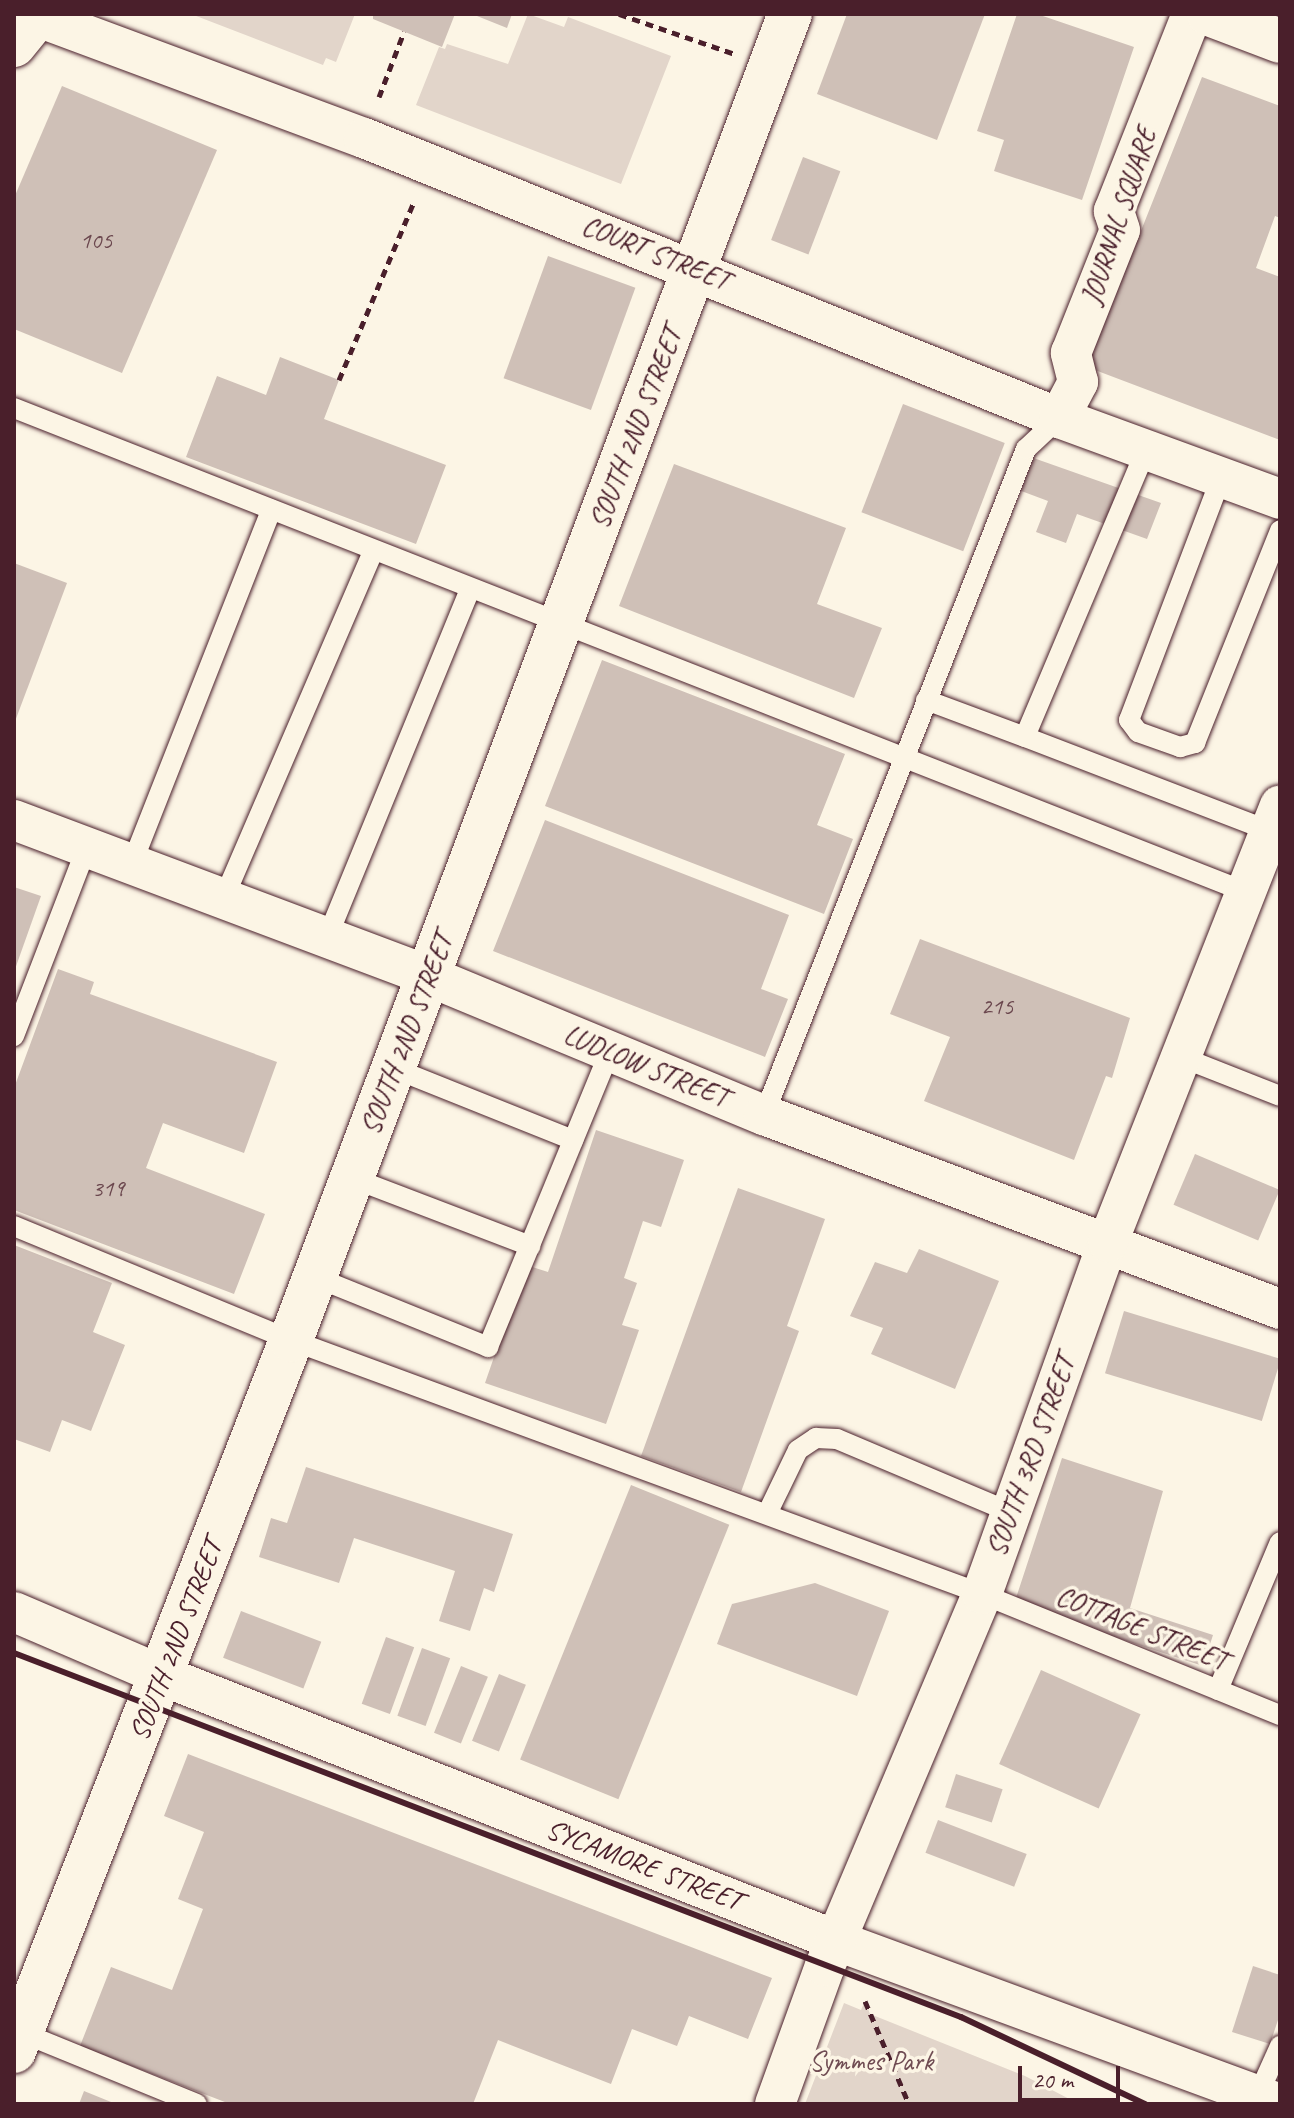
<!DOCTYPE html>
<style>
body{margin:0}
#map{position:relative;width:1294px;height:2118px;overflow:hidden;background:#fcf5e5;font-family:Caveat,sans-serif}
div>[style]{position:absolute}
.green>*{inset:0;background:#e2d5ca}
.building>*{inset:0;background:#cfc0b7;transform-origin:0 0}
.path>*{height:5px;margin-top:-2.5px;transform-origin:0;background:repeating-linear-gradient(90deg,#4a1f2b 0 8px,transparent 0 14px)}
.roads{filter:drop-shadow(0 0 2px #4a1f2b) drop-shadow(0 0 2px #4a1f2b)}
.lane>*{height:20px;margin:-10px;padding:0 10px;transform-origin:10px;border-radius:10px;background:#fcf5e5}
.street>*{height:40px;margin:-20px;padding:0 20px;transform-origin:20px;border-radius:20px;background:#fcf5e5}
.secondary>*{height:44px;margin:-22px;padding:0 22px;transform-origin:22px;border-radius:22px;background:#fcf5e5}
.primary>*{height:44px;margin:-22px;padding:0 22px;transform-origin:22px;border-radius:22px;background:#fcf5e5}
.rail>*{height:6px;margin:-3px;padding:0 3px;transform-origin:3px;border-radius:3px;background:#4a1f2b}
span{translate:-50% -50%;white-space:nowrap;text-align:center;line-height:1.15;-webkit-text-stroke:7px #fcf5e5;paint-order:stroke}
.number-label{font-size:24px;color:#6b474e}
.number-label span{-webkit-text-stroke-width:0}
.street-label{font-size:28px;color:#4a1f2b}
.park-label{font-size:28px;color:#704c53}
.frame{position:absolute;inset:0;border:16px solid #4a1f2b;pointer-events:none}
.scale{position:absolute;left:1018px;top:2066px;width:102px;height:36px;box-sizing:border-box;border:4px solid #4a1f2b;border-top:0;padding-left:10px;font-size:24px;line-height:28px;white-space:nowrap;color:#4a1f2b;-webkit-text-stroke:6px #fcf5e5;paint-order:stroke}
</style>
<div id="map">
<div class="green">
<div style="clip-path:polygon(191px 14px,355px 14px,336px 62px,326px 58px,323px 65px)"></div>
<div style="clip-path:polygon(528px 14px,564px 27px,568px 17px,671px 56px,621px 184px,416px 105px,439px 47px,445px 49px,447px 44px,508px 64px)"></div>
<div style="clip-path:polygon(865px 2001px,870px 2014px,1025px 2076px,1079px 2104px,805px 2104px,844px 2003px,861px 2010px)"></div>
</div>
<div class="building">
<div style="clip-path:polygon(373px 14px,455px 14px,442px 47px,373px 19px)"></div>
<div style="clip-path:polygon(472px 14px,512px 14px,507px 28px)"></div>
<div style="clip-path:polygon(847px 14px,985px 14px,937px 140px,817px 94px)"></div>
<div style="clip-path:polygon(1017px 14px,1037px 14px,1134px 47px,1082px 200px,994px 171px,1004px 140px,977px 131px)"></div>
<div style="clip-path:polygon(1202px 77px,1280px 106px,1280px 218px,1275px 216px,1256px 268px,1280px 277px,1280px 440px,1087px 367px)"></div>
<div style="clip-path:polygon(62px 86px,217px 150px,122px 373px,14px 329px,14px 198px)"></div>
<div style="left:803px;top:157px;width:40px;height:89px;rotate:21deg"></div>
<div style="left:548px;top:256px;width:93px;height:130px;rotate:20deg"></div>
<div style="clip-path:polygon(280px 357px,339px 380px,324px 419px,446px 465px,416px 544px,186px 457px,217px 376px,266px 395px)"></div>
<div style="left:903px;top:404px;width:109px;height:116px;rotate:21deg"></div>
<div style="clip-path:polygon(1025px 455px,1161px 503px,1147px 539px,1077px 514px,1066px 543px,1036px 532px,1048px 501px,1013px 488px)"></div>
<div style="clip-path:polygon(674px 464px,846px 528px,817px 604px,882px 628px,854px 698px,619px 606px)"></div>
<div style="clip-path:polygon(14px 563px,67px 583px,14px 724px)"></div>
<div style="clip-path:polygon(602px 660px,845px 754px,817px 825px,853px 839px,824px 914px,545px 806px)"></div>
<div style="clip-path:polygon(545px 820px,789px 915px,761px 989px,788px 999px,765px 1057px,493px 951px)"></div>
<div style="clip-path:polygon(14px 887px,41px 896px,14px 972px)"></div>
<div style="clip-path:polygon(920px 939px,1130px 1018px,1112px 1078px,1106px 1076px,1074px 1160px,924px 1101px,950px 1037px,890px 1014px)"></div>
<div style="clip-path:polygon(58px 969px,94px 982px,90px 994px,277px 1062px,244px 1153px,163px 1123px,146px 1168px,265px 1214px,234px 1294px,14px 1210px,14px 1088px)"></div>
<div style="clip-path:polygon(596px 1130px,684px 1160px,661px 1227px,643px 1221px,624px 1278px,637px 1283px,622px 1325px,639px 1330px,606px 1424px,485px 1383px,526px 1265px,548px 1272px)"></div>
<div style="left:1195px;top:1154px;width:92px;height:55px;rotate:23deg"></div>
<div style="clip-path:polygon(738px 1188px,825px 1219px,787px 1326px,799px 1331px,741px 1492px,641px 1456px)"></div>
<div style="clip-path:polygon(14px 1245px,112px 1283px,93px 1332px,125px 1345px,91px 1431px,62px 1420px,50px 1452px,14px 1439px)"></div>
<div style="clip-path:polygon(919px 1249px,999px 1281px,955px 1389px,871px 1354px,883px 1328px,850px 1316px,875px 1262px,907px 1273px)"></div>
<div style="left:1124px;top:1311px;width:164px;height:65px;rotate:17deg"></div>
<div style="clip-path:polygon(1062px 1458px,1163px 1491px,1130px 1608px,1213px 1635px,1203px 1666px,1014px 1604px)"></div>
<div style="clip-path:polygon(306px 1467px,513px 1534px,494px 1592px,484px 1588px,470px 1631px,439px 1621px,455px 1571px,354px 1538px,339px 1583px,259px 1557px,271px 1518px,287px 1523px)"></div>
<div style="left:631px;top:1485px;width:106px;height:296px;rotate:22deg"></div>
<div style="clip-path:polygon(815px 1583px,889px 1611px,857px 1696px,717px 1644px,732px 1604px)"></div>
<div style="left:241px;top:1611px;width:86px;height:50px;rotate:21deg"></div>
<div style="left:386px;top:1637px;width:30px;height:71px;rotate:20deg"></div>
<div style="left:422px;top:1648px;width:30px;height:72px;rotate:20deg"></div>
<div style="left:461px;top:1666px;width:29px;height:72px;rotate:22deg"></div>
<div style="left:1041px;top:1670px;width:109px;height:103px;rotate:24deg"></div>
<div style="left:499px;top:1674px;width:29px;height:72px;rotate:22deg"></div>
<div style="clip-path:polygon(188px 1754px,772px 1978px,748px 2039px,689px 2016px,677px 2046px,632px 2029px,611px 2084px,498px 2040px,473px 2104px,230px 2104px,80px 2046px,111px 1967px,172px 1990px,203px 1909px,178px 1899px,204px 1832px,164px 1816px)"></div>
<div style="left:956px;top:1774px;width:49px;height:35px;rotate:18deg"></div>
<div style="left:938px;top:1820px;width:95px;height:35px;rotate:21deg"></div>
<div style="clip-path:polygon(1253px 1966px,1280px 1975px,1280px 2014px,1270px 2044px,1232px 2032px)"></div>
<div style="clip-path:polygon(84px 2091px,116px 2104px,79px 2104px)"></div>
</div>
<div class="path">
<div style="left:619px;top:14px;width:123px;rotate:19deg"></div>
<div style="left:379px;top:97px;width:70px;rotate:-69deg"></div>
<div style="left:339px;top:380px;width:191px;rotate:-67.2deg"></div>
<div style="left:865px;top:2001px;width:112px;rotate:66.9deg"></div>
</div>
<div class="roads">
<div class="lane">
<div style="left:14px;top:408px;width:1324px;rotate:21.45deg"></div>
<div style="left:1146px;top:450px;width:311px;rotate:112.9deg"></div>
<div style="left:1025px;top:737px;width:262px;rotate:21deg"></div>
<div style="left:1221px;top:478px;width:259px;rotate:110.8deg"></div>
<div style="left:1129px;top:720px;width:15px;rotate:53deg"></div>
<div style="left:1138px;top:732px;width:45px;rotate:19.7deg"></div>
<div style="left:1180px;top:747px;width:16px;rotate:-15deg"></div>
<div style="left:1195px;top:743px;width:229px;rotate:-68.2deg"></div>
<div style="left:926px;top:700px;width:106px;rotate:20.5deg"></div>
<div style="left:131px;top:866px;width:383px;rotate:-68.5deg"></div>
<div style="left:223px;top:900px;width:380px;rotate:-66.7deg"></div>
<div style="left:327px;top:938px;width:376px;rotate:-67.7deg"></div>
<div style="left:14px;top:1036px;width:200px;rotate:-68.9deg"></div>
<div style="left:1181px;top:1057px;width:106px;rotate:21.5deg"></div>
<div style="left:393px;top:1068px;width:194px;rotate:21.8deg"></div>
<div style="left:764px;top:1115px;width:716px;rotate:-68.53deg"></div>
<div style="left:1026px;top:449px;width:45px;rotate:-43.2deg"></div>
<div style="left:352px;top:1178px;width:191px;rotate:20.9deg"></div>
<div style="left:14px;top:1226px;width:300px;rotate:22.4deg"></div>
<div style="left:291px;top:1340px;width:736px;rotate:20.18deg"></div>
<div style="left:982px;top:1594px;width:322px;rotate:22.1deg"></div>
<div style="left:315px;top:1277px;width:187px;rotate:22deg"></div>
<div style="left:488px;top:1347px;width:320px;rotate:-67.6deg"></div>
<div style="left:767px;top:1514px;width:71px;rotate:-64.2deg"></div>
<div style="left:798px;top:1450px;width:22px;rotate:-34deg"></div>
<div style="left:816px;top:1438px;width:21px;rotate:3deg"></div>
<div style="left:837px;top:1439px;width:188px;rotate:22.9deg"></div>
<div style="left:1218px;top:1690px;width:160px;rotate:-67.3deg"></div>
<div style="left:18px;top:2031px;width:193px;rotate:22.2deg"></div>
<div style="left:1258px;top:2095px;width:54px;rotate:-65.8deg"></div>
</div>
<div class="street">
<div style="left:30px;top:14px;width:356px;rotate:20.4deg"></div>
<div style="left:364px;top:138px;width:749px;rotate:21.94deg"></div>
<div style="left:1059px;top:418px;width:235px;rotate:20.1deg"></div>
<div style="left:1059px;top:418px;width:41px;rotate:-62.2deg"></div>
<div style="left:1078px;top:382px;width:30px;rotate:-104deg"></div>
<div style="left:1071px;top:353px;width:132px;rotate:-68.3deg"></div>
<div style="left:1120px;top:230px;width:20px;rotate:-108deg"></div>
<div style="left:1114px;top:211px;width:212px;rotate:-68.4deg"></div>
<div style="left:14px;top:820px;width:442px;rotate:20.6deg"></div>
<div style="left:428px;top:976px;width:364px;rotate:22.5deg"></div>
<div style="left:764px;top:1115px;width:551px;rotate:20.6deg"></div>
<div style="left:14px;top:1612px;width:162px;rotate:23.2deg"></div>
<div style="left:163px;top:1676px;width:727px;rotate:21.45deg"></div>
<div style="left:840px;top:1942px;width:469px;rotate:20.2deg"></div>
<div style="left:775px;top:2104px;width:147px;rotate:-70.1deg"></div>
<div style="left:825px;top:1966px;width:404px;rotate:-67.1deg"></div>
<div style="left:982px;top:1594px;width:374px;rotate:-70.3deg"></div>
<div style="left:1108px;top:1242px;width:469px;rotate:-68.5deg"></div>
</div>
<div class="secondary">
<div style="left:14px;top:45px;width:40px;rotate:-51deg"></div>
<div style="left:14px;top:2051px;width:763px;rotate:-68.71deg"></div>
<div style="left:291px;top:1340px;width:1417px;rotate:-69.38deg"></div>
</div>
<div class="primary">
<div style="left:1209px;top:14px;width:76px;rotate:20.8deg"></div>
</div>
</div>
<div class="rail">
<div style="left:14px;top:1653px;width:1015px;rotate:21.03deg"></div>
<div style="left:961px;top:2017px;width:204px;rotate:25.3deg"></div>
</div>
<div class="number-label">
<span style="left:96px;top:241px">105</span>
<span style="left:997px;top:1007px">215</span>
<span style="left:108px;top:1189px">319</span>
</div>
<div class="street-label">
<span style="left:1119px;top:216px;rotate:-72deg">JOURNAL SQUARE</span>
<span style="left:656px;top:253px;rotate:22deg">COURT STREET</span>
<span style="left:636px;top:428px;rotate:-69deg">SOUTH 2ND STREET</span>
<span style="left:407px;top:1034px;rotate:-69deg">SOUTH 2ND STREET</span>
<span style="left:646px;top:1066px;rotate:22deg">LUDLOW STREET</span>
<span style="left:1031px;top:1456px;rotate:-70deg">SOUTH 3RD STREET</span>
<span style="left:1142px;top:1628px;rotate:22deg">COTTAGE STREET</span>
<span style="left:176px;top:1640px;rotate:-69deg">SOUTH 2ND STREET</span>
<span style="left:644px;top:1865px;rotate:21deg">SYCAMORE STREET</span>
</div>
<div class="park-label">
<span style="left:871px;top:2061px">Symmes Park</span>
</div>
<div class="frame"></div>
<div class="scale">20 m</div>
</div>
